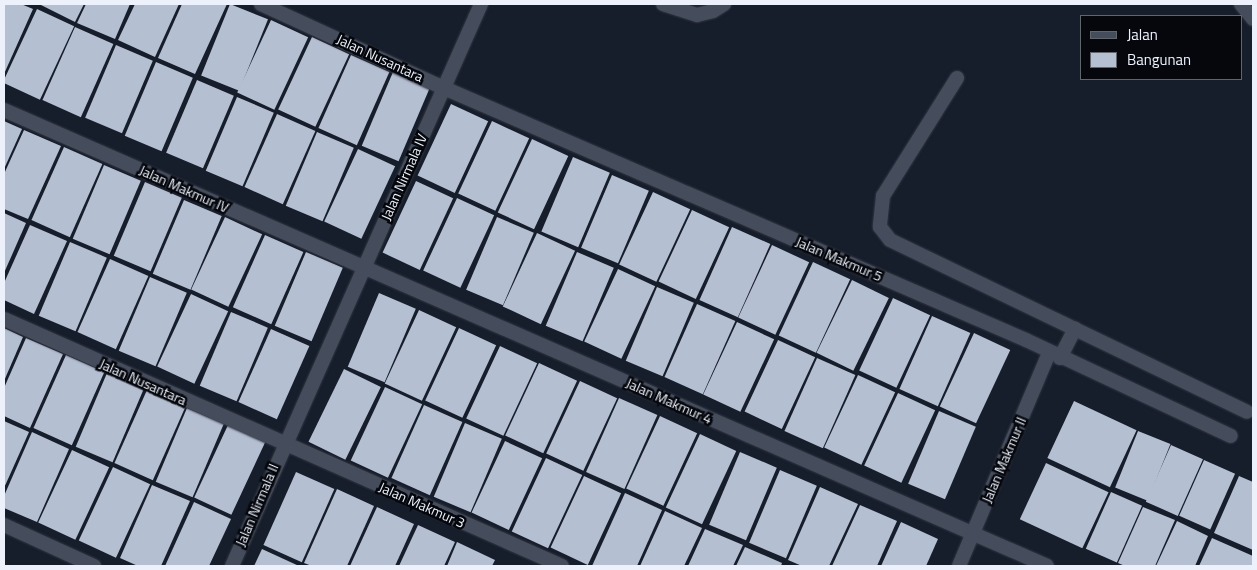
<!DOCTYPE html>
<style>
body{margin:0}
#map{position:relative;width:1257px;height:570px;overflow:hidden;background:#161d2b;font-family:"Titillium Web",sans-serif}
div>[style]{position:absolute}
.building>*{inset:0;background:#b5bfd2;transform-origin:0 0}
.roads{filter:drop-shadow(0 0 1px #323641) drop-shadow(0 0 1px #323641)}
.minor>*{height:14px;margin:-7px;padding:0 7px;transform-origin:7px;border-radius:7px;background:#454d5d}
span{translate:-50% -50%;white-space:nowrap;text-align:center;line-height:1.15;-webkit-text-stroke:5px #05070d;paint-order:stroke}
.street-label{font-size:14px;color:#ecf1fb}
.frame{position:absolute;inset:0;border:5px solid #ecf1fb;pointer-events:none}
.legend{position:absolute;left:1080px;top:15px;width:162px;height:65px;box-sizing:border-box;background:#05070d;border:1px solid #61656c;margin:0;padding:6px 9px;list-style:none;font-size:15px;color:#ecf1fb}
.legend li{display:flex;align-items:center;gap:10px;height:25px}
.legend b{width:25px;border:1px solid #61656c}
</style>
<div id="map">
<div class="building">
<div style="clip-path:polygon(4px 4px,21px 4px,33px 9px,4px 74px)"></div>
<div style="clip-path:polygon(39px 4px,84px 4px,75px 22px)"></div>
<div style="clip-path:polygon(86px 4px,130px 4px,115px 39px,77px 23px)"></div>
<div style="clip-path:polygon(135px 4px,179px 4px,155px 57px,118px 40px)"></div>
<div style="clip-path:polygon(182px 4px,227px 4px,195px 74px,158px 58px)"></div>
<div style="left:230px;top:4px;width:41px;height:77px;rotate:22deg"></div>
<div style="left:37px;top:9px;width:41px;height:81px;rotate:25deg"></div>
<div style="left:271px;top:20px;width:41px;height:80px;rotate:25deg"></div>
<div style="left:75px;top:27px;width:42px;height:80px;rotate:24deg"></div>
<div style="left:312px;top:37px;width:41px;height:80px;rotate:25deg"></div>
<div style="left:116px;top:45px;width:40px;height:79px;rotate:23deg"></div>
<div style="left:351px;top:55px;width:42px;height:80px;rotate:24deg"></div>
<div style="left:156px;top:62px;width:40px;height:80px;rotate:23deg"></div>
<div style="left:393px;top:72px;width:40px;height:80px;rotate:23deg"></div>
<div style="left:197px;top:80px;width:40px;height:79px;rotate:23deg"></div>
<div style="left:237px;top:97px;width:40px;height:80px;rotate:23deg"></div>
<div style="left:451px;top:104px;width:41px;height:79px;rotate:25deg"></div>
<div style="left:277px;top:114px;width:42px;height:80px;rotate:24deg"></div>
<div style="clip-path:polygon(4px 121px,22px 129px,4px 169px)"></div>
<div style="left:492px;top:121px;width:41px;height:80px;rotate:25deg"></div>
<div style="clip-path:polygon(24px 130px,61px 146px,28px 219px,4px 209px,4px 174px)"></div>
<div style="left:317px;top:132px;width:40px;height:80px;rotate:23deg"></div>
<div style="left:532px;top:139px;width:40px;height:81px;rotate:25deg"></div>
<div style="left:64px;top:147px;width:42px;height:80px;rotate:24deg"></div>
<div style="left:358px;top:149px;width:41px;height:80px;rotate:25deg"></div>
<div style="left:573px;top:157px;width:40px;height:81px;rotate:23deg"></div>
<div style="left:104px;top:165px;width:40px;height:80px;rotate:23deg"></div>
<div style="left:612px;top:175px;width:40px;height:79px;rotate:23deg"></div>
<div style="left:416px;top:181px;width:41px;height:79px;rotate:25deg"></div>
<div style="left:145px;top:182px;width:40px;height:80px;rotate:23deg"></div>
<div style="left:653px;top:192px;width:41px;height:80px;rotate:25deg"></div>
<div style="left:457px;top:198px;width:41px;height:80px;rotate:25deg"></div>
<div style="left:184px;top:200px;width:41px;height:80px;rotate:23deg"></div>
<div style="left:692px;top:210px;width:41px;height:79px;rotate:25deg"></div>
<div style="clip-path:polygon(4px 213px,26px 223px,4px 273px)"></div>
<div style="left:225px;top:217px;width:41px;height:80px;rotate:25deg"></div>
<div style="left:497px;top:217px;width:40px;height:79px;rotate:23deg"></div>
<div style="clip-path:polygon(30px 225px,67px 241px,34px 314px,4px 300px,4px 283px)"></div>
<div style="left:732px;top:227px;width:42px;height:80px;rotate:24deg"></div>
<div style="left:537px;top:233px;width:42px;height:81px;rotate:25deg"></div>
<div style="left:265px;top:235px;width:42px;height:79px;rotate:24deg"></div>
<div style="left:70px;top:242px;width:40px;height:80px;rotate:23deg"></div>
<div style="left:772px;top:245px;width:41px;height:80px;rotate:25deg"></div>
<div style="left:306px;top:252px;width:40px;height:80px;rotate:23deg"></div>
<div style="left:577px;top:252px;width:40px;height:80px;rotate:23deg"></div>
<div style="left:110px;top:259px;width:42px;height:80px;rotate:24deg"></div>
<div style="left:813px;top:262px;width:41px;height:81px;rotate:25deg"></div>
<div style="left:618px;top:269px;width:41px;height:80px;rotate:25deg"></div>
<div style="left:150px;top:277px;width:40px;height:80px;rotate:23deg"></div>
<div style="left:852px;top:280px;width:41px;height:81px;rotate:26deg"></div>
<div style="left:657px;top:287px;width:40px;height:80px;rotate:23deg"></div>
<div style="left:379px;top:293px;width:40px;height:80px;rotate:23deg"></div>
<div style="left:191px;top:294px;width:41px;height:80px;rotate:25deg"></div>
<div style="left:893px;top:298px;width:41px;height:80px;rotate:25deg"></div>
<div style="left:697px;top:304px;width:42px;height:80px;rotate:24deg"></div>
<div style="left:419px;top:310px;width:41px;height:81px;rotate:25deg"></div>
<div style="left:231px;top:312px;width:40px;height:80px;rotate:23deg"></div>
<div style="left:932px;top:316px;width:42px;height:80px;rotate:24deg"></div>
<div style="left:737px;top:322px;width:41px;height:80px;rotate:25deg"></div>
<div style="clip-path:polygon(4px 328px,23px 337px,4px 381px)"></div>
<div style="left:459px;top:328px;width:41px;height:80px;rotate:25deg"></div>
<div style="left:271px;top:329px;width:42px;height:80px;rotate:24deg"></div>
<div style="left:974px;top:333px;width:40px;height:81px;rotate:25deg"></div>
<div style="clip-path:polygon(26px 338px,63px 354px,30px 428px,4px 416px,4px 388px)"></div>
<div style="left:778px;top:340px;width:41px;height:79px;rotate:25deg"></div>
<div style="left:500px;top:346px;width:41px;height:80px;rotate:25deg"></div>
<div style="left:66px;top:355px;width:42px;height:80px;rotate:24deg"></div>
<div style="left:817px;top:358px;width:42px;height:80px;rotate:24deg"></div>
<div style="left:539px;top:363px;width:42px;height:80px;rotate:25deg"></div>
<div style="left:344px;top:369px;width:41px;height:81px;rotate:26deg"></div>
<div style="left:107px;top:373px;width:40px;height:80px;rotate:23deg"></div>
<div style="left:858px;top:375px;width:41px;height:80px;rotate:25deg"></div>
<div style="left:580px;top:381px;width:41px;height:80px;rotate:25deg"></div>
<div style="left:385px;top:387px;width:41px;height:81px;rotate:25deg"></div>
<div style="left:147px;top:390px;width:42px;height:80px;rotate:24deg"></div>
<div style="left:898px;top:393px;width:41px;height:80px;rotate:25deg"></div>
<div style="left:619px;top:398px;width:42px;height:81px;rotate:24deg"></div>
<div style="left:1074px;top:401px;width:69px;height:63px;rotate:25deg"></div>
<div style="left:424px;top:405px;width:42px;height:80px;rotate:24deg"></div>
<div style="left:187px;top:408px;width:40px;height:80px;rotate:23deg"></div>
<div style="left:939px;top:411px;width:40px;height:79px;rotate:23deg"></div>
<div style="left:660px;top:416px;width:41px;height:80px;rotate:25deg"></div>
<div style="clip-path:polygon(4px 421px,29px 432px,4px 488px)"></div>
<div style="left:465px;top:423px;width:40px;height:80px;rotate:23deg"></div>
<div style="left:228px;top:425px;width:41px;height:80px;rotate:25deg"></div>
<div style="left:1138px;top:431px;width:35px;height:61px;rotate:22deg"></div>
<div style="clip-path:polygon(32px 432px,69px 449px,37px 522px,4px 508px,4px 496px)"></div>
<div style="left:700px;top:434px;width:40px;height:81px;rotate:25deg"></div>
<div style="left:505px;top:441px;width:41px;height:79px;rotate:25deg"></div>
<div style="left:1171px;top:445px;width:35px;height:62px;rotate:24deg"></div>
<div style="left:72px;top:450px;width:41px;height:80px;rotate:25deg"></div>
<div style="left:740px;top:452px;width:40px;height:79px;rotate:23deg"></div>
<div style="left:546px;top:458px;width:40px;height:81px;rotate:25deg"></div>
<div style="left:1204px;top:460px;width:34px;height:61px;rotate:24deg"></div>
<div style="left:1046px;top:463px;width:69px;height:62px;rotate:25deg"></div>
<div style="left:113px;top:467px;width:41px;height:81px;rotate:25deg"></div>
<div style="left:780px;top:470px;width:40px;height:79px;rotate:23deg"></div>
<div style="left:296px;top:472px;width:42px;height:80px;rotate:24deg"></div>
<div style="left:584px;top:476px;width:41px;height:79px;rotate:25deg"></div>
<div style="clip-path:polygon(1239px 476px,1253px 482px,1253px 550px,1214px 533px)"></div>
<div style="clip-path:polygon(152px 485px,190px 501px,161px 566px,138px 566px,120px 558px)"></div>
<div style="clip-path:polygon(820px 487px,858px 504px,829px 566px,802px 566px,788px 560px)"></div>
<div style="clip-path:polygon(337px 489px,374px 506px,347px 566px,312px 566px,304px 563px)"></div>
<div style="left:1111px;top:492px;width:34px;height:62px;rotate:24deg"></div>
<div style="clip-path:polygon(625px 493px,662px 510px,637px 566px,592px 566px)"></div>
<div style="clip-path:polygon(194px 502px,231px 519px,209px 566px,165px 566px)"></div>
<div style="clip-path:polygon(860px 505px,897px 521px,877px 566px,832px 566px)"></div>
<div style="clip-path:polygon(377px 507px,414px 524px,395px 566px,350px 566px)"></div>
<div style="clip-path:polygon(1143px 507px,1175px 520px,1155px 566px,1125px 566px,1118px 563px)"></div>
<div style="clip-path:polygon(665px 511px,702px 528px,684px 566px,640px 566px)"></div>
<div style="clip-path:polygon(1177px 521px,1208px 536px,1195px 566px,1156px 566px)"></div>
<div style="clip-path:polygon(901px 522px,938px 539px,926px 566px,881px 566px)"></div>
<div style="clip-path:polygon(418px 525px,455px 542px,444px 566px,399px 566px)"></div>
<div style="clip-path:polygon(705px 529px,743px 545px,733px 566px,688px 566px)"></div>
<div style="clip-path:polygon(1212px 538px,1253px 556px,1253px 566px,1199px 566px)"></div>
<div style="clip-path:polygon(457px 542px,495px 560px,492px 566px,447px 566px)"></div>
<div style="clip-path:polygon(745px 547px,782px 563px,781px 566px,736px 566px)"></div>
<div style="clip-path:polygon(262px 549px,299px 566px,254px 566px)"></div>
</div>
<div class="roads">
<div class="minor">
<div style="left:261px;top:4px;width:201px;rotate:24.7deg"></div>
<div style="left:444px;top:88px;width:634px;rotate:23.41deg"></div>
<div style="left:1026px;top:340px;width:226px;rotate:25.1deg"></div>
<div style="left:663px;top:4px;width:36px;rotate:18deg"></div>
<div style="left:697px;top:15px;width:16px;rotate:-14deg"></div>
<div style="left:713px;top:11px;width:13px;rotate:-32deg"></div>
<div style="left:1241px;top:4px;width:19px;rotate:51deg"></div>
<div style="left:957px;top:78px;width:139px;rotate:122.1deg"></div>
<div style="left:883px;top:196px;width:31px;rotate:96deg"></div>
<div style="left:880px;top:227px;width:16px;rotate:52deg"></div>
<div style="left:890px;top:240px;width:396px;rotate:25.7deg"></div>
<div style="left:4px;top:110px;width:1138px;rotate:23.61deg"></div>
<div style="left:4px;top:319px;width:610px;rotate:23.88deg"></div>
<div style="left:1060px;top:358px;width:33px;rotate:-63deg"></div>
<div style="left:4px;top:525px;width:99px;rotate:24.5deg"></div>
<div style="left:232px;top:566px;width:615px;rotate:-66.1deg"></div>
<div style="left:959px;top:566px;width:231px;rotate:-67.1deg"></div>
</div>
</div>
<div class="street-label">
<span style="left:380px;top:58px;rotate:25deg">Jalan Nusantara</span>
<span style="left:404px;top:177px;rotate:-66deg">Jalan Nirmala IV</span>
<span style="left:184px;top:189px;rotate:24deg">Jalan Makmur IV</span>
<span style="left:839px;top:259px;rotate:23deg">Jalan Makmur 5</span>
<span style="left:143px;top:382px;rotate:24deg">Jalan Nusantara</span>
<span style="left:669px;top:401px;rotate:24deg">Jalan Makmur 4</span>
<span style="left:1004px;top:460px;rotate:-67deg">Jalan Makmur II</span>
<span style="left:257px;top:505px;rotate:-67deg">Jalan Nirmala II</span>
<span style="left:422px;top:505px;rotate:24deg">Jalan Makmur 3</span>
</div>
<div class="frame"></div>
<ul class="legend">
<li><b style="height:6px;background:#454d5d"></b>Jalan</li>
<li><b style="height:14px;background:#b5bfd2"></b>Bangunan</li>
</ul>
</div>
